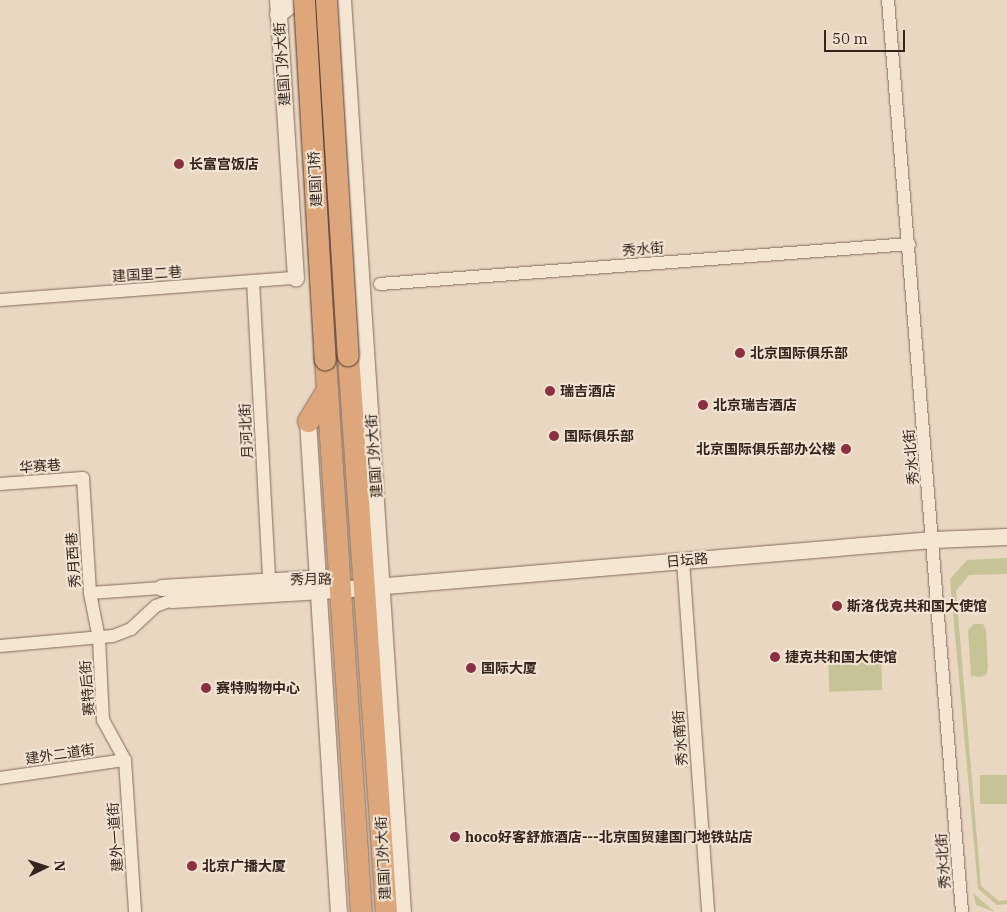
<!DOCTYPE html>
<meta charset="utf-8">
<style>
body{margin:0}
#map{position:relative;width:1007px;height:912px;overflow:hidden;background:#e9d7c2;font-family:"IBM Plex Serif","Noto Sans SC",serif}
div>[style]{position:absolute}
.green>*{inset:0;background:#c6c497;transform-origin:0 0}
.roads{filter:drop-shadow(0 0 1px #82695b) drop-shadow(0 0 1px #82695b)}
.minor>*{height:12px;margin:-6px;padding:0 6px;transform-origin:6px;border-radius:6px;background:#f5e6d4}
.tertiary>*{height:16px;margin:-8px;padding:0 8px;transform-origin:8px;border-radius:8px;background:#f5e6d4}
.trunk>*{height:21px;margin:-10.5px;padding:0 10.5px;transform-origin:10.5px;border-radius:10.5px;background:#dea77b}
.bridges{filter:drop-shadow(0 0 1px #50392f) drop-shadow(0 0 1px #50392f)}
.trunk-bridge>*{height:21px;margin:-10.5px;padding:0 10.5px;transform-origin:10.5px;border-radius:10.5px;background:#dea77b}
.dots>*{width:14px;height:14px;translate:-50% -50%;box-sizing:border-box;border:2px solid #f2e3d1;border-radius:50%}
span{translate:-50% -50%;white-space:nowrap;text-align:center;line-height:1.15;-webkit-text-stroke:4px #f2e3d1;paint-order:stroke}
.street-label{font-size:14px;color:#33251e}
.poi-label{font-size:14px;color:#33251e;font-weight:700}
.left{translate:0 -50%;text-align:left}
.right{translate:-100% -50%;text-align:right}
.north{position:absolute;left:20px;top:842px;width:50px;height:50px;-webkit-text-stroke:4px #f2e3d1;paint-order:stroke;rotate:86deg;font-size:14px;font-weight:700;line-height:20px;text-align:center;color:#33251e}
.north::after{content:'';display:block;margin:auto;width:18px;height:22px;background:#33251e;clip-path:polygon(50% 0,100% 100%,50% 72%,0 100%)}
.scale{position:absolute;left:824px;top:30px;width:81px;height:22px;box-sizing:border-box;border:2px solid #33251e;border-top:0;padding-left:6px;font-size:15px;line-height:18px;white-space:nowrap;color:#33251e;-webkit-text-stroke:4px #f2e3d1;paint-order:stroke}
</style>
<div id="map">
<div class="green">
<div style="clip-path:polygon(1007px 558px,1007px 574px,969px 575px,956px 591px,981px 886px,999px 901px,1007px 900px,1007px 904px,997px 905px,978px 889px,950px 579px,967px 560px)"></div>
<div style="clip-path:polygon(974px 624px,983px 624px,986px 630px,988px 668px,986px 675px,980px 677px,971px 676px,968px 630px)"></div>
<div style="left:881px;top:654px;width:36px;height:53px;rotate:88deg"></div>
<div style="left:1007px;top:775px;width:29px;height:27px;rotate:90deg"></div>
<div style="clip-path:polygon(973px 893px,995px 912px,976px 905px)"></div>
</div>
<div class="roads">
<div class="minor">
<div style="left:888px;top:0;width:915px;rotate:85.36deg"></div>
<div style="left:253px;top:281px;width:299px;rotate:86.9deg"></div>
<div style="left:380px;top:284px;width:531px;rotate:-4.32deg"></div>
<div style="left:0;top:300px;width:297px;rotate:-4.3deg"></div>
<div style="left:0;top:484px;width:83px;rotate:-4.1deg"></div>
<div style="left:83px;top:478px;width:115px;rotate:86.5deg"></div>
<div style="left:90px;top:593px;width:47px;rotate:78.9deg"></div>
<div style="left:99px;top:639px;width:81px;rotate:87.2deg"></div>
<div style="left:103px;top:720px;width:46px;rotate:61.2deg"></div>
<div style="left:125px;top:760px;width:152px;rotate:86.2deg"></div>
<div style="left:683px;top:561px;width:352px;rotate:85.9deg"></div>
<div style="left:90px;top:593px;width:72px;rotate:-4deg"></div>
<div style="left:0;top:646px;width:113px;rotate:-5.1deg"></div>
<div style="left:113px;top:636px;width:19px;rotate:-21deg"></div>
<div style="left:131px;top:629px;width:34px;rotate:-43deg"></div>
<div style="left:156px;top:606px;width:17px;rotate:-21deg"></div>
<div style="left:0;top:778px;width:126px;rotate:-8.2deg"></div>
</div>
<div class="tertiary">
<div style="left:278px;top:0;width:279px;rotate:86.3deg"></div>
<div style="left:343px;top:0;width:914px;rotate:86.24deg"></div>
<div style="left:278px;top:15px;width:20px;rotate:-37deg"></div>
<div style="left:294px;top:3px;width:43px;rotate:4deg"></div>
<div style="left:308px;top:421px;width:492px;rotate:86.4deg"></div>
<div style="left:162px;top:588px;width:165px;rotate:-3.5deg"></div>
<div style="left:172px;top:600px;width:167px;rotate:-3.4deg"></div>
<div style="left:339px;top:590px;width:596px;rotate:-4.81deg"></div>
<div style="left:933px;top:540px;width:74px;rotate:-2.3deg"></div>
</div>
<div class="trunk">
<div style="left:348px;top:355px;width:558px;rotate:86.1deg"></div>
<div style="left:325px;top:359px;width:554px;rotate:86.28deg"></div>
<div style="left:308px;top:421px;width:37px;rotate:-59deg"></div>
</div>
</div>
<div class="bridges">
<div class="trunk-bridge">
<div style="left:304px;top:0;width:360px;rotate:86.7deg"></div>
<div style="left:326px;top:0;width:356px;rotate:86.5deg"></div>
</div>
</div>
<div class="dots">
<div style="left:179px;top:164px;background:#8b3040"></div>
<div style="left:740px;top:353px;background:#8b3040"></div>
<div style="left:550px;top:391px;background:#8b3040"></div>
<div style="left:703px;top:405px;background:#8b3040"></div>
<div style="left:554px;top:436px;background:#8b3040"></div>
<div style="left:846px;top:449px;background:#8b3040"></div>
<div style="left:837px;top:606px;background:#8b3040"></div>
<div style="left:775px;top:657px;background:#8b3040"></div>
<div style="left:471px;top:668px;background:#8b3040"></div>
<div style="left:206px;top:688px;background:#8b3040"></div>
<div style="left:455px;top:837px;background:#8b3040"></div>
<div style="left:192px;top:866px;background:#8b3040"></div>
</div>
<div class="street-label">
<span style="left:282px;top:64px;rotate:-94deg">建国门外大街</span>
<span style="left:315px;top:179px;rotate:-93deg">建国门桥</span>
<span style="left:643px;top:249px;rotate:-4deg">秀水街</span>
<span style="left:147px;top:274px;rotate:-4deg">建国里二巷</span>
<span style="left:246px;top:431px;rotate:-93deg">月河北街</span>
<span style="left:374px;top:456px;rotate:-94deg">建国门外大街</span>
<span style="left:911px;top:457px;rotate:-95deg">秀水北街</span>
<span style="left:40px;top:466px;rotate:-4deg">华赛巷</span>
<span style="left:73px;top:560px;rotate:-94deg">秀月西巷</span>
<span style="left:687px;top:560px;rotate:-5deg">日坛路</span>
<span style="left:311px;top:579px;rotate:-1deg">秀月路</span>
<span style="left:87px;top:688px;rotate:-94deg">赛特后街</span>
<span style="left:680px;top:738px;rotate:-94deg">秀水南街</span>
<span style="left:60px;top:754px;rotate:-8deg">建外二道街</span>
<span style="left:115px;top:837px;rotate:-94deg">建外一道街</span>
<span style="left:383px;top:858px;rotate:-93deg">建国门外大街</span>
<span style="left:943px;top:861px;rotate:-94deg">秀水北街</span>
</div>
<div class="poi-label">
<span class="left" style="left:189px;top:164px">长富宫饭店</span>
<span class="left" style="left:750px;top:353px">北京国际俱乐部</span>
<span class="left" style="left:560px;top:391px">瑞吉酒店</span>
<span class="left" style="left:713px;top:405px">北京瑞吉酒店</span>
<span class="left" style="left:564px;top:436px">国际俱乐部</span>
<span class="right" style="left:836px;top:449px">北京国际俱乐部办公楼</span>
<span class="left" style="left:847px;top:606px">斯洛伐克共和国大使馆</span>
<span class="left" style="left:785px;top:657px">捷克共和国大使馆</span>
<span class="left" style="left:481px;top:668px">国际大厦</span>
<span class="left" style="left:216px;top:688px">赛特购物中心</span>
<span class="left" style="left:465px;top:837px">hoco好客舒旅酒店---北京国贸建国门地铁站店</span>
<span class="left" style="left:202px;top:866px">北京广播大厦</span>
</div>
<div class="north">N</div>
<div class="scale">50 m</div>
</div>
